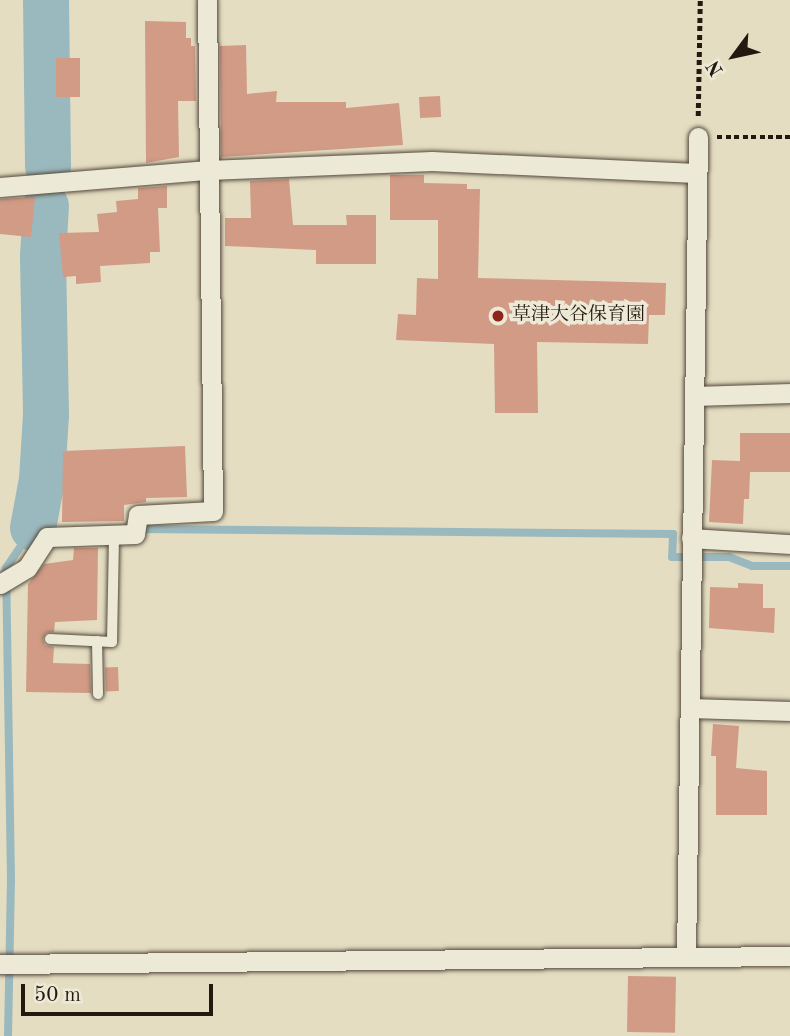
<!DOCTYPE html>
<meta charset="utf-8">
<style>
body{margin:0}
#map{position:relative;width:790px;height:1036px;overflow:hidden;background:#e4ddc2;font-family:"Old Standard TT","Noto Serif JP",serif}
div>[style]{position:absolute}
.stream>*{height:8px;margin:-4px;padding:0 4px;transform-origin:4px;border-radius:4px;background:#9ab9be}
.river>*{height:46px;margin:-23px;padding:0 23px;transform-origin:23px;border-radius:23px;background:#9ab9be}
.building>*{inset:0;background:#d19b85;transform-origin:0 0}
.path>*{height:4.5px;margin-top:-2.25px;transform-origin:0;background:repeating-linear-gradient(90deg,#251810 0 5px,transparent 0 8.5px)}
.roads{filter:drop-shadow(0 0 2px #55493c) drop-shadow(0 0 2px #55493c)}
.service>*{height:10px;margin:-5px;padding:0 5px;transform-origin:5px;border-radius:5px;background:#ede9d7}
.minor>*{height:19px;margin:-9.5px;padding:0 9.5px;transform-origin:9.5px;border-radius:9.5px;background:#ede9d7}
.dots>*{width:19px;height:19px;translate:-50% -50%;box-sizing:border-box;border:4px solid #ede9d7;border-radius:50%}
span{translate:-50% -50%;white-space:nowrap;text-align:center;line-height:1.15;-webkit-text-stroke:7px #ede9d7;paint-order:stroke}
.poi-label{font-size:19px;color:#251810}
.left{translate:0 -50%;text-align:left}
.north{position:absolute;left:699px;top:21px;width:70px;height:70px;-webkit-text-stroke:5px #ede9d7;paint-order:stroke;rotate:237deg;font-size:19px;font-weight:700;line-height:28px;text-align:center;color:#251810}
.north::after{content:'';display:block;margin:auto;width:24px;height:32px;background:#251810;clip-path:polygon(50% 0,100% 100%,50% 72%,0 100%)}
.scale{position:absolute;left:21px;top:984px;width:192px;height:32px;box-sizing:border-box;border:4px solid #251810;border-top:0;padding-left:9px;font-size:21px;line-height:24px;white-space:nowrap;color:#251810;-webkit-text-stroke:5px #ede9d7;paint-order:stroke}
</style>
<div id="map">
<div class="stream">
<div style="left:136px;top:529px;width:537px;rotate:0.53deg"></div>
<div style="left:673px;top:534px;width:23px;rotate:92deg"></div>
<div style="left:672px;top:557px;width:57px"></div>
<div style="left:729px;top:557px;width:25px;rotate:21deg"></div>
<div style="left:752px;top:566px;width:38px"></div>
<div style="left:8px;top:1036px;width:156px;rotate:-88.9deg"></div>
<div style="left:11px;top:880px;width:312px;rotate:-90.9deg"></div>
<div style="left:6px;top:568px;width:48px;rotate:-56deg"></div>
<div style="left:33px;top:528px;width:20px;rotate:3deg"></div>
</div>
<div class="river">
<div style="left:46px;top:0;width:167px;rotate:89.3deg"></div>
<div style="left:33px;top:528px;width:49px;rotate:-79.4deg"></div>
<div style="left:42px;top:480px;width:66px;rotate:-86.5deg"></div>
<div style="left:46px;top:414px;width:158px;rotate:-91.1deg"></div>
<div style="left:43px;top:256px;width:50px;rotate:-86.6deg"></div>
</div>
<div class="building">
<div style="clip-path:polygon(145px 21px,186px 22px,186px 38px,191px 38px,191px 46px,195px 46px,196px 101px,178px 101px,179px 157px,146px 163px)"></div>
<div style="clip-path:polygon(246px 45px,247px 94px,277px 91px,276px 102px,346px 102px,346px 108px,399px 103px,403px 145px,221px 157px,220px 46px)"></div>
<div style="left:56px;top:58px;width:24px;height:39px"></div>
<div style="left:440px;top:96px;width:21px;height:21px;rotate:87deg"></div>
<div style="clip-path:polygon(390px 175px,424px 175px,424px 183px,467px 184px,467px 189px,480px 189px,478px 278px,666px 283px,665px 315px,649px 315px,648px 344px,537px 342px,538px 413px,495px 413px,494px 344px,396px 340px,398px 314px,416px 315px,417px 278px,438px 279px,438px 220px,390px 220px)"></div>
<div style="clip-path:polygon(289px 179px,293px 225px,347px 225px,346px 215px,376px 215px,376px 264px,316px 264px,316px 250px,225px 246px,225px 218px,251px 218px,250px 181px)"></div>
<div style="clip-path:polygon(167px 186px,167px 208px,158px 208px,160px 252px,150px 252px,150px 263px,100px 266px,101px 282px,76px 284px,76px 276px,63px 277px,59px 233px,99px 232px,97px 214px,117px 212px,116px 201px,138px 199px,138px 188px)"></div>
<div style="clip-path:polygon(35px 197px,31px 237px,0 234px,0 199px)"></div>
<div style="clip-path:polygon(740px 433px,790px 433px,790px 472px,750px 472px,749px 499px,744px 499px,743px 524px,709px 522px,712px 460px,740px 461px)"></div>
<div style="clip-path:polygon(185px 446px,187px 497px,146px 498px,146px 502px,124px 505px,124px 521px,62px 522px,63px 451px)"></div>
<div style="clip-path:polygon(74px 548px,98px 548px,97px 620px,55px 622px,54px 632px,46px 633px,43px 639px,45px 645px,54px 647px,53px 663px,90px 664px,91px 693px,26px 692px,28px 584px,44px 564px,73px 560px)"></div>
<div style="clip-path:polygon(738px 583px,763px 584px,763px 608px,775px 608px,774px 633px,709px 628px,710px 587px,738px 588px)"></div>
<div style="left:118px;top:667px;width:24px;height:13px;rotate:88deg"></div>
<div style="clip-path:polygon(713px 724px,739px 726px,736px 768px,767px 771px,767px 815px,716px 815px,716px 756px,711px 756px)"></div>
<div style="left:628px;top:976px;width:48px;height:56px;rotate:1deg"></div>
</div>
<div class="path">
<div style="left:698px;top:116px;width:116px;rotate:-89deg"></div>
<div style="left:717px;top:137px;width:73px"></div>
</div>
<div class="roads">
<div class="service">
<div style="left:50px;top:639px;width:62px;rotate:2.8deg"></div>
<div style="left:112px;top:642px;width:106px;rotate:-88.9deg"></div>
<div style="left:97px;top:641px;width:53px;rotate:88.9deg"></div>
</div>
<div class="minor">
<div style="left:0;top:187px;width:209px;rotate:-4.7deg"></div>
<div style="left:208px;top:170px;width:224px;rotate:-2.3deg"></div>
<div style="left:432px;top:161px;width:264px;rotate:2.6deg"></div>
<div style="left:695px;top:396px;width:95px;rotate:-1.8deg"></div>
<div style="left:691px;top:538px;width:99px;rotate:3.5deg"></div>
<div style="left:0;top:584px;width:31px;rotate:-31deg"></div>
<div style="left:27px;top:568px;width:37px;rotate:-57deg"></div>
<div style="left:47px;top:537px;width:88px;rotate:-2deg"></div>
<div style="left:135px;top:534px;width:19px;rotate:-81deg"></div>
<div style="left:138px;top:515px;width:75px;rotate:-3.1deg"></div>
<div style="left:213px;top:511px;width:511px;rotate:-90.67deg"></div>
<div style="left:690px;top:708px;width:100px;rotate:1.7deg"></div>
<div style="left:686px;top:957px;width:820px;rotate:-89.16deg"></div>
<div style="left:0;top:964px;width:790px;rotate:-0.58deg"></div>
</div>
</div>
<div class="dots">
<div style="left:498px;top:316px;background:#8f2418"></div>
</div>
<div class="poi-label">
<span class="left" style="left:512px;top:316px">草津大谷保育園</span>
</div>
<div class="north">N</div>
<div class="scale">50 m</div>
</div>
